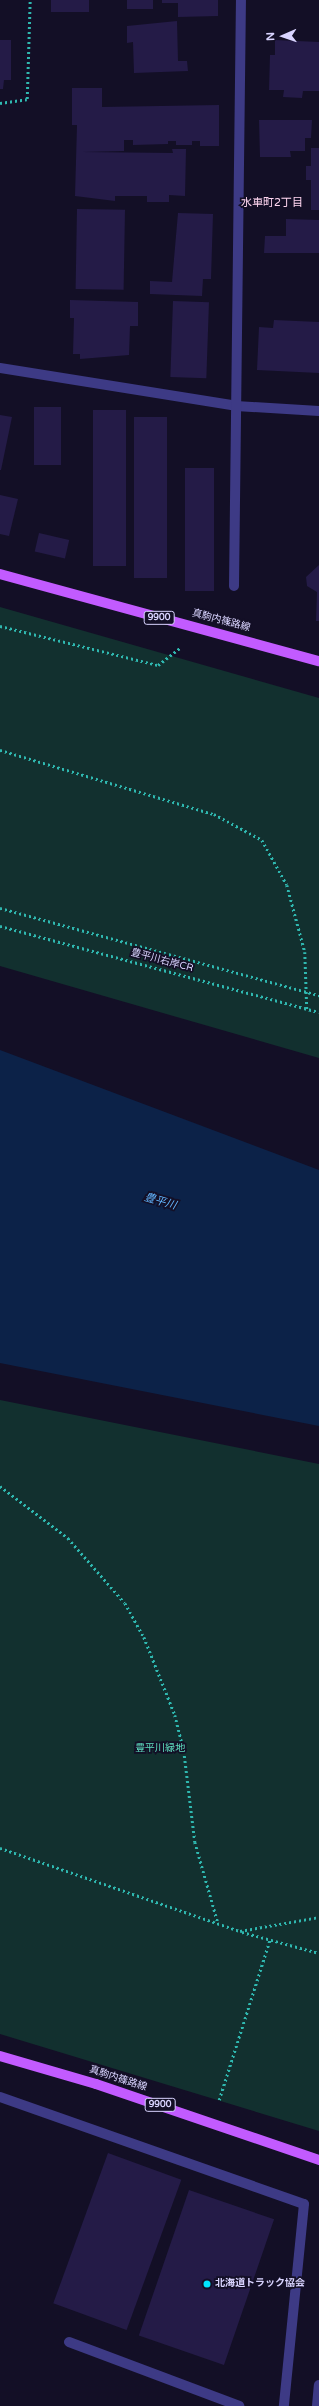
<!DOCTYPE html>
<meta charset="utf-8">
<style>
body{margin:0}
#map{position:relative;width:319px;height:2406px;overflow:hidden;background:#130f26;font-family:"Varela Round","Noto Sans JP",sans-serif}
div>[style]{position:absolute}
.green>*{inset:0;background:#12302f}
.water>*{inset:0;background:#0c2248}
.building>*{inset:0;background:#241b47;transform-origin:0 0}
.path>*{height:2.5px;margin-top:-1.25px;transform-origin:0;background:repeating-linear-gradient(90deg,#2fb8b0 0 2px,transparent 0 5px)}
.minor>*{height:10px;margin:-5px;padding:0 5px;transform-origin:5px;border-radius:5px;background:#3d3a85}
.primary>*{height:10px;margin:-5px;padding:0 5px;transform-origin:5px;border-radius:5px;background:#c25bff}
.dots>*{width:11px;height:11px;translate:-50% -50%;box-sizing:border-box;border:2px solid #130f26;border-radius:50%}
span{translate:-50% -50%;white-space:nowrap;text-align:center;line-height:1.15;-webkit-text-stroke:3.5px #130f26;paint-order:stroke}
.shield-label span{padding:1px 3px;background:#130f26;border:1px solid;border-radius:3px;-webkit-text-stroke-width:0}
.shield-label{font-size:9px;color:#d9d4ff;font-weight:700}
.street-label{font-size:10px;color:#d9d4ff}
.park-label{font-size:10px;color:#5fe0c0}
.poi-label{font-size:10px;color:#d9d4ff;font-weight:700}
.left{translate:0 -50%;text-align:left}
.neighbourhood-label{font-size:11px;color:#ffd6f0}
.water-label{font-size:11px;color:#62b6ff;font-style:italic}
.north{position:absolute;left:263px;top:16px;width:40px;height:40px;-webkit-text-stroke:3px #130f26;paint-order:stroke;rotate:268deg;font-size:11px;font-weight:700;line-height:16px;text-align:center;color:#d9d4ff}
.north::after{content:'';display:block;margin:auto;width:14px;height:18px;background:#d9d4ff;clip-path:polygon(50% 0,100% 100%,50% 72%,0 100%)}
</style>
<div id="map">
<div class="green">
<div style="clip-path:polygon(0 607px,319px 698px,319px 1058px,0 966px)"></div>
<div style="clip-path:polygon(0 1400px,319px 1464px,319px 2131px,0 2034px)"></div>
</div>
<div class="water">
<div style="clip-path:polygon(0 1050px,319px 1170px,319px 1426px,0 1363px)"></div>
</div>
<div class="building">
<div style="left:51px;top:0;width:38px;height:12px"></div>
<div style="left:127px;top:0;width:26px;height:9px"></div>
<div style="clip-path:polygon(162px 0,218px 0,218px 16px,178px 17px,178px 3px,162px 3px)"></div>
<div style="clip-path:polygon(177px 21px,178px 61px,187px 61px,188px 71px,134px 73px,133px 42px,127px 43px,127px 26px)"></div>
<div style="clip-path:polygon(0 40px,11px 40px,11px 80px,4px 80px,3px 89px,0 89px)"></div>
<div style="clip-path:polygon(275px 40px,319px 42px,319px 91px,303px 91px,302px 98px,283px 97px,284px 90px,269px 90px,270px 55px,275px 55px)"></div>
<div style="clip-path:polygon(72px 88px,102px 88px,102px 107px,219px 105px,219px 146px,200px 146px,200px 141px,192px 141px,192px 145px,176px 145px,176px 141px,168px 141px,168px 144px,133px 145px,133px 140px,124px 140px,124px 151px,82px 152px,173px 153px,172px 149px,186px 149px,185px 196px,169px 195px,169px 202px,147px 202px,147px 196px,115px 196px,115px 201px,75px 196px,77px 125px,72px 125px)"></div>
<div style="clip-path:polygon(259px 120px,312px 120px,311px 138px,305px 138px,305px 151px,290px 151px,291px 157px,260px 157px)"></div>
<div style="clip-path:polygon(311px 148px,319px 148px,319px 210px,311px 210px,311px 180px,306px 180px,306px 166px,311px 166px)"></div>
<div style="left:77px;top:209px;width:48px;height:80px;rotate:1deg"></div>
<div style="clip-path:polygon(178px 213px,213px 214px,211px 279px,203px 279px,202px 296px,150px 294px,150px 281px,172px 282px)"></div>
<div style="clip-path:polygon(286px 219px,319px 220px,319px 253px,264px 253px,265px 236px,286px 236px)"></div>
<div style="clip-path:polygon(70px 300px,138px 302px,138px 326px,130px 326px,129px 355px,80px 359px,80px 354px,73px 354px,74px 318px,70px 318px)"></div>
<div style="left:173px;top:301px;width:36px;height:76px;rotate:2deg"></div>
<div style="clip-path:polygon(274px 320px,319px 322px,319px 373px,257px 370px,259px 327px,273px 328px)"></div>
<div style="left:34px;top:407px;width:27px;height:58px"></div>
<div style="left:93px;top:410px;width:33px;height:156px"></div>
<div style="clip-path:polygon(0 415px,12px 417px,1px 470px,0 470px)"></div>
<div style="left:134px;top:417px;width:33px;height:161px"></div>
<div style="left:185px;top:468px;width:29px;height:123px"></div>
<div style="clip-path:polygon(0 495px,18px 499px,9px 536px,0 534px)"></div>
<div style="left:39px;top:533px;width:31px;height:19px;rotate:13deg"></div>
<div style="clip-path:polygon(319px 565px,319px 621px,316px 621px,317px 592px,307px 586px,306px 577px)"></div>
<div style="left:108px;top:2153px;width:78px;height:160px;rotate:20deg"></div>
<div style="left:189px;top:2190px;width:90px;height:154px;rotate:19deg"></div>
</div>
<div class="path">
<div style="left:0;top:103px;width:27px;rotate:-8deg"></div>
<div style="left:27px;top:99px;width:99px;rotate:-88.3deg"></div>
<div style="left:0;top:626px;width:163px;rotate:13.9deg"></div>
<div style="left:158px;top:665px;width:29px;rotate:-38deg"></div>
<div style="left:0;top:750px;width:223px;rotate:16.7deg"></div>
<div style="left:214px;top:814px;width:55px;rotate:28.4deg"></div>
<div style="left:262px;top:840px;width:51px;rotate:60.9deg"></div>
<div style="left:287px;top:885px;width:69px;rotate:75deg"></div>
<div style="left:305px;top:952px;width:57px;rotate:88deg"></div>
<div style="left:0;top:908px;width:331px;rotate:15.3deg"></div>
<div style="left:0;top:926px;width:330px;rotate:15.1deg"></div>
<div style="left:0;top:1486px;width:86px;rotate:37.4deg"></div>
<div style="left:68px;top:1538px;width:86px;rotate:48.8deg"></div>
<div style="left:125px;top:1603px;width:39px;rotate:61deg"></div>
<div style="left:144px;top:1637px;width:84px;rotate:68.3deg"></div>
<div style="left:175px;top:1715px;width:37px;rotate:76deg"></div>
<div style="left:184px;top:1751px;width:92px;rotate:83.1deg"></div>
<div style="left:195px;top:1842px;width:84px;rotate:74.1deg"></div>
<div style="left:0;top:1848px;width:254px;rotate:19.1deg"></div>
<div style="left:240px;top:1931px;width:80px;rotate:-10deg"></div>
<div style="left:242px;top:1932px;width:80px;rotate:15.3deg"></div>
<div style="left:219px;top:2100px;width:169px;rotate:-72.4deg"></div>
</div>
<div class="minor">
<div style="left:0;top:368px;width:239px;rotate:9.1deg"></div>
<div style="left:236px;top:406px;width:83px;rotate:3.4deg"></div>
<div style="left:234px;top:586px;width:586px;rotate:-89.32deg"></div>
<div style="left:0;top:2097px;width:322px;rotate:19.4deg"></div>
<div style="left:304px;top:2204px;width:203px;rotate:95.7deg"></div>
<div style="left:69px;top:2342px;width:182px;rotate:20.6deg"></div>
<div style="left:317px;top:2406px;width:21px;rotate:-85deg"></div>
</div>
<div class="primary">
<div style="left:0;top:574px;width:331px;rotate:15.3deg"></div>
<div style="left:0;top:2056px;width:100px;rotate:16.3deg"></div>
<div style="left:96px;top:2084px;width:236px;rotate:18.8deg"></div>
</div>
<div class="dots">
<div style="left:207px;top:2284px;background:#00e5ff"></div>
</div>
<div class="shield-label">
<span style="left:159px;top:618px">9900</span>
<span style="left:160px;top:2105px">9900</span>
</div>
<div class="street-label">
<span style="left:221px;top:621px;rotate:15deg">真駒内篠路線</span>
<span style="left:162px;top:961px;rotate:15deg">豊平川右岸CR</span>
<span style="left:118px;top:2079px;rotate:18deg">真駒内篠路線</span>
</div>
<div class="park-label">
<span style="left:160px;top:1749px">豊平川緑地</span>
</div>
<div class="poi-label">
<span class="left" style="left:215px;top:2284px">北海道トラック協会</span>
</div>
<div class="neighbourhood-label">
<span style="left:272px;top:203px">水車町2丁目</span>
</div>
<div class="water-label">
<span style="left:160px;top:1202px;rotate:16deg">豊平川</span>
</div>
<div class="north">N</div>
</div>
